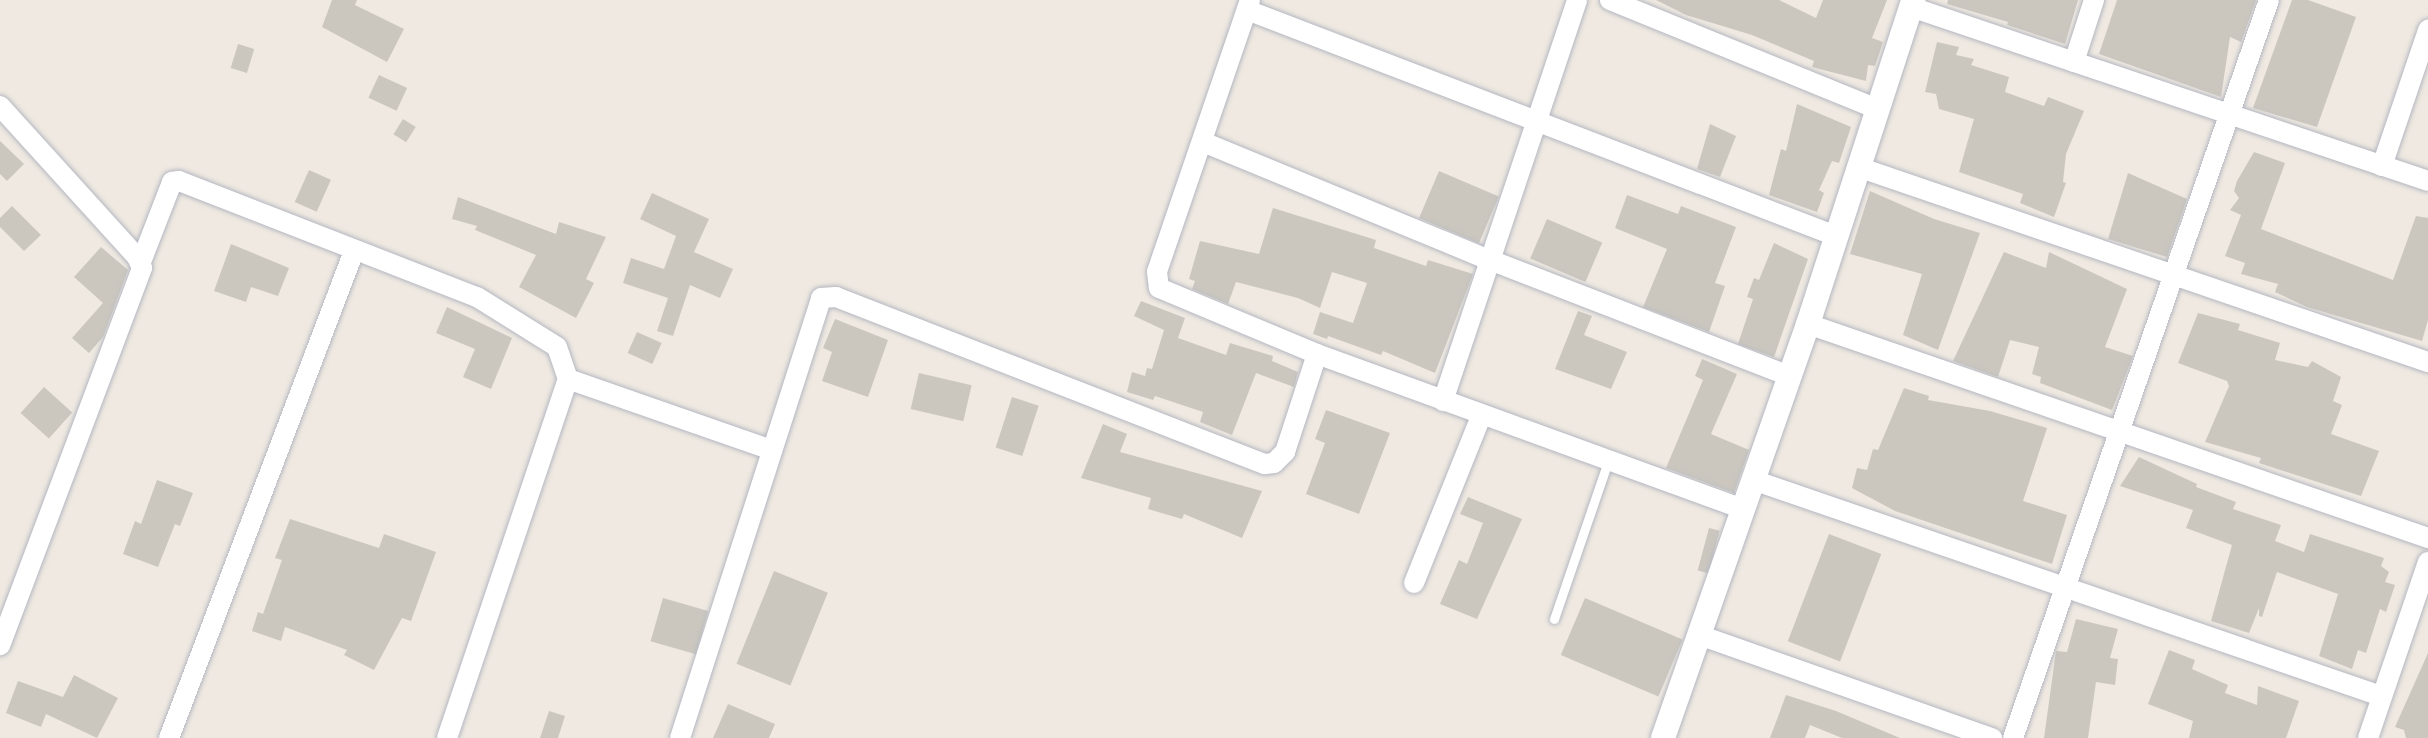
<!DOCTYPE html>
<style>
body{margin:0}
#map{position:relative;width:2428px;height:738px;overflow:hidden;background:#efe9e1;font-family:Overpass,sans-serif}
div>[style]{position:absolute}
.building>*{inset:0;background:#cbc7bf;transform-origin:0 0}
.roads{filter:drop-shadow(0 0 2px #b4b7c1) drop-shadow(0 0 2px #b4b7c1)}
.service>*{height:9px;margin:-4.5px;padding:0 4.5px;transform-origin:4.5px;border-radius:4.5px;background:#fff}
.minor>*{height:20px;margin:-10px;padding:0 10px;transform-origin:10px;border-radius:10px;background:#fff}
.tertiary>*{height:24px;margin:-12px;padding:0 12px;transform-origin:12px;border-radius:12px;background:#fff}
span{translate:-50% -50%;white-space:nowrap;text-align:center;line-height:1.15;-webkit-text-stroke:4.5px #fff;paint-order:stroke}
</style>
<div id="map">
<div class="building">
<div style="clip-path:polygon(332px 0,357px 0,355px 5px,404px 29px,387px 62px,322px 27px)"></div>
<div style="clip-path:polygon(1656px 0,1779px 0,1816px 18px,1823px 0,1887px 0,1872px 38px,1883px 42px,1875px 66px,1868px 65px,1866px 81px,1812px 67px,1814px 61px,1752px 35px,1686px 15px)"></div>
<div style="clip-path:polygon(1948px 0,2078px 0,2065px 44px,2007px 25px,2008px 22px,1947px 4px)"></div>
<div style="clip-path:polygon(2117px 0,2256px 0,2241px 42px,2230px 37px,2221px 97px,2099px 54px)"></div>
<div style="clip-path:polygon(2292px 0,2308px 0,2356px 17px,2317px 127px,2253px 108px)"></div>
<div style="clip-path:polygon(1937px 42px,1959px 47px,1956px 55px,1974px 59px,1971px 65px,2009px 77px,2005px 92px,2044px 106px,2048px 97px,2084px 111px,2066px 154px,2063px 182px,2066px 183px,2054px 217px,2020px 203px,2023px 194px,1959px 172px,1974px 119px,1939px 109px,1936px 94px,1925px 92px)"></div>
<div style="left:238px;top:44px;width:17px;height:25px;rotate:17deg"></div>
<div style="left:379px;top:75px;width:31px;height:25px;rotate:25deg"></div>
<div style="clip-path:polygon(1797px 104px,1851px 127px,1839px 163px,1832px 161px,1819px 190px,1824px 193px,1817px 212px,1769px 195px,1781px 149px,1786px 151px)"></div>
<div style="left:403px;top:119px;width:15px;height:18px;rotate:32deg"></div>
<div style="clip-path:polygon(1710px 124px,1736px 136px,1720px 177px,1697px 169px)"></div>
<div style="clip-path:polygon(0 141px,24px 164px,7px 181px,0 174px)"></div>
<div style="clip-path:polygon(2254px 152px,2285px 163px,2261px 229px,2393px 280px,2416px 216px,2428px 218px,2428px 320px,2422px 341px,2307px 307px,2275px 292px,2278px 284px,2241px 274px,2245px 263px,2225px 256px,2241px 215px,2230px 210px,2239px 198px,2234px 191px,2237px 181px)"></div>
<div style="left:309px;top:170px;width:24px;height:35px;rotate:24deg"></div>
<div style="left:1439px;top:171px;width:65px;height:51px;rotate:23deg"></div>
<div style="clip-path:polygon(2128px 173px,2187px 199px,2167px 257px,2108px 239px)"></div>
<div style="clip-path:polygon(1870px 191px,1934px 219px,1980px 233px,1938px 350px,1903px 335px,1922px 274px,1850px 254px)"></div>
<div style="clip-path:polygon(652px 193px,709px 219px,694px 252px,733px 269px,720px 298px,690px 285px,673px 336px,657px 331px,668px 298px,623px 283px,631px 258px,664px 269px,676px 236px,640px 219px)"></div>
<div style="clip-path:polygon(1627px 195px,1678px 214px,1681px 206px,1736px 227px,1715px 283px,1725px 286px,1709px 332px,1643px 307px,1667px 249px,1615px 228px)"></div>
<div style="clip-path:polygon(458px 197px,556px 234px,559px 222px,606px 237px,586px 279px,594px 283px,576px 318px,519px 287px,536px 255px,475px 230px,477px 226px,452px 219px)"></div>
<div style="clip-path:polygon(12px 206px,41px 235px,24px 251px,0 227px,0 218px)"></div>
<div style="clip-path:polygon(1273px 208px,1376px 240px,1374px 248px,1426px 266px,1428px 260px,1473px 274px,1435px 373px,1383px 351px,1381px 355px,1328px 336px,1327px 339px,1313px 334px,1320px 312px,1353px 323px,1367px 283px,1332px 272px,1320px 308px,1298px 298px,1236px 282px,1228px 304px,1192px 289px,1195px 281px,1189px 279px,1200px 241px,1259px 254px)"></div>
<div style="left:1547px;top:219px;width:60px;height:43px;rotate:23deg"></div>
<div style="clip-path:polygon(1774px 243px,1808px 259px,1774px 357px,1738px 344px,1753px 299px,1747px 297px,1754px 278px,1759px 280px)"></div>
<div style="clip-path:polygon(231px 244px,289px 268px,278px 296px,251px 287px,246px 302px,214px 291px)"></div>
<div style="clip-path:polygon(101px 247px,128px 270px,103px 337px,89px 353px,72px 338px,103px 303px,74px 277px)"></div>
<div style="clip-path:polygon(2004px 252px,2046px 268px,2049px 252px,2127px 289px,2105px 347px,2133px 356px,2112px 410px,2040px 383px,2041px 377px,2032px 374px,2039px 347px,2010px 340px,1998px 377px,1953px 361px)"></div>
<div style="clip-path:polygon(1141px 301px,1185px 318px,1178px 338px,1226px 355px,1230px 343px,1273px 356px,1272px 361px,1298px 372px,1294px 387px,1256px 373px,1232px 435px,1200px 422px,1203px 412px,1155px 396px,1153px 400px,1127px 392px,1132px 372px,1145px 376px,1147px 368px,1152px 369px,1164px 330px,1134px 316px)"></div>
<div style="clip-path:polygon(447px 307px,512px 338px,491px 389px,463px 377px,475px 349px,436px 333px)"></div>
<div style="clip-path:polygon(1578px 311px,1592px 316px,1584px 335px,1627px 352px,1611px 389px,1555px 369px)"></div>
<div style="clip-path:polygon(2198px 313px,2240px 324px,2238px 330px,2280px 343px,2275px 360px,2308px 367px,2312px 361px,2341px 377px,2333px 401px,2342px 405px,2331px 434px,2379px 451px,2361px 496px,2259px 463px,2261px 458px,2205px 442px,2229px 386px,2227px 381px,2178px 363px)"></div>
<div style="clip-path:polygon(835px 319px,888px 340px,868px 397px,822px 381px,832px 352px,823px 348px)"></div>
<div style="left:637px;top:332px;width:27px;height:23px;rotate:24deg"></div>
<div style="clip-path:polygon(1702px 359px,1737px 374px,1711px 434px,1749px 450px,1734px 493px,1666px 468px,1703px 380px,1695px 376px)"></div>
<div style="left:919px;top:373px;width:54px;height:37px;rotate:13deg"></div>
<div style="left:44px;top:387px;width:38px;height:35px;rotate:42deg"></div>
<div style="clip-path:polygon(1904px 388px,1929px 396px,1928px 400px,1990px 411px,2047px 428px,2023px 501px,2067px 515px,2052px 564px,1895px 511px,1852px 488px,1857px 468px,1867px 470px,1873px 449px,1878px 450px)"></div>
<div style="left:1012px;top:397px;width:28px;height:53px;rotate:18deg"></div>
<div style="clip-path:polygon(1326px 410px,1390px 433px,1359px 514px,1306px 494px,1325px 443px,1315px 439px)"></div>
<div style="clip-path:polygon(1103px 424px,1127px 434px,1120px 452px,1262px 491px,1242px 538px,1184px 514px,1182px 519px,1148px 509px,1151px 498px,1081px 478px)"></div>
<div style="clip-path:polygon(2139px 457px,2197px 484px,2196px 487px,2236px 502px,2233px 509px,2281px 525px,2275px 541px,2304px 552px,2310px 534px,2384px 558px,2381px 566px,2389px 572px,2385px 582px,2395px 585px,2386px 612px,2380px 609px,2366px 653px,2358px 650px,2352px 669px,2319px 656px,2338px 594px,2277px 572px,2262px 617px,2259px 616px,2259px 608px,2249px 633px,2211px 621px,2232px 545px,2186px 528px,2193px 510px,2120px 486px)"></div>
<div style="clip-path:polygon(157px 480px,193px 493px,180px 526px,175px 524px,158px 567px,123px 554px,135px 521px,141px 524px)"></div>
<div style="clip-path:polygon(1468px 497px,1522px 519px,1477px 619px,1440px 604px,1459px 560px,1467px 564px,1483px 523px,1460px 514px)"></div>
<div style="clip-path:polygon(290px 519px,379px 548px,384px 534px,436px 552px,411px 621px,402px 618px,374px 670px,344px 655px,347px 650px,285px 627px,281px 641px,252px 631px,258px 612px,263px 614px,282px 560px,275px 558px)"></div>
<div style="left:1709px;top:528px;width:11px;height:44px;rotate:15deg"></div>
<div style="left:1829px;top:534px;width:56px;height:115px;rotate:21deg"></div>
<div style="left:774px;top:571px;width:58px;height:100px;rotate:22deg"></div>
<div style="left:663px;top:598px;width:47px;height:45px;rotate:16deg"></div>
<div style="left:1585px;top:598px;width:106px;height:62px;rotate:23deg"></div>
<div style="clip-path:polygon(2076px 619px,2118px 629px,2110px 658px,2118px 659px,2115px 685px,2096px 682px,2088px 738px,2044px 738px,2056px 651px,2067px 652px)"></div>
<div style="clip-path:polygon(2169px 650px,2195px 660px,2192px 669px,2228px 685px,2225px 693px,2257px 705px,2258px 686px,2299px 701px,2286px 738px,2189px 738px,2193px 721px,2148px 704px)"></div>
<div style="clip-path:polygon(2428px 653px,2428px 738px,2406px 738px,2404px 730px,2395px 727px)"></div>
<div style="clip-path:polygon(74px 675px,118px 698px,97px 738px,46px 714px,41px 727px,6px 713px,18px 681px,63px 697px)"></div>
<div style="clip-path:polygon(1786px 695px,1836px 711px,1900px 738px,1842px 738px,1810px 725px,1805px 738px,1770px 738px)"></div>
<div style="clip-path:polygon(728px 704px,775px 724px,769px 738px,713px 738px)"></div>
<div style="clip-path:polygon(549px 711px,565px 716px,558px 738px,540px 738px)"></div>
</div>
<div class="roads">
<div class="service">
<div style="left:1554px;top:619px;width:167px;rotate:-71.1deg"></div>
</div>
<div class="minor">
<div style="left:1250px;top:0;width:287px;rotate:108.9deg"></div>
<div style="left:1157px;top:272px;width:16px;rotate:83deg"></div>
<div style="left:1159px;top:288px;width:171px;rotate:22.7deg"></div>
<div style="left:1317px;top:354px;width:451px;rotate:20deg"></div>
<div style="left:1610px;top:0;width:288px;rotate:22.2deg"></div>
<div style="left:1911px;top:7px;width:545px;rotate:18.6deg"></div>
<div style="left:1247px;top:10px;width:631px;rotate:20.99deg"></div>
<div style="left:2074px;top:62px;width:65px;rotate:-72.1deg"></div>
<div style="left:0;top:106px;width:204px;rotate:47.8deg"></div>
<div style="left:137px;top:257px;width:12px;rotate:66deg"></div>
<div style="left:142px;top:268px;width:403px;rotate:110.6deg"></div>
<div style="left:1203px;top:142px;width:310px;rotate:22.4deg"></div>
<div style="left:1490px;top:260px;width:321px;rotate:21.2deg"></div>
<div style="left:2382px;top:166px;width:144px;rotate:-71.3deg"></div>
<div style="left:1861px;top:168px;width:599px;rotate:18.89deg"></div>
<div style="left:141px;top:262px;width:86px;rotate:-68.8deg"></div>
<div style="left:172px;top:182px;width:7px;rotate:-8deg"></div>
<div style="left:179px;top:181px;width:320px;rotate:21.3deg"></div>
<div style="left:477px;top:297px;width:94px;rotate:32deg"></div>
<div style="left:557px;top:347px;width:34px;rotate:71deg"></div>
<div style="left:568px;top:379px;width:216px;rotate:19.2deg"></div>
<div style="left:1808px;top:324px;width:656px;rotate:19.04deg"></div>
<div style="left:1443px;top:401px;width:423px;rotate:-71.5deg"></div>
<div style="left:1753px;top:480px;width:664px;rotate:18.98deg"></div>
<div style="left:1414px;top:583px;width:180px;rotate:-68.1deg"></div>
<div style="left:1699px;top:635px;width:311px;rotate:19.4deg"></div>
<div style="left:169px;top:738px;width:521px;rotate:-69.2deg"></div>
<div style="left:447px;top:738px;width:379px;rotate:-71.4deg"></div>
<div style="left:680px;top:738px;width:462px;rotate:-72.2deg"></div>
<div style="left:821px;top:298px;width:15px;rotate:-4deg"></div>
<div style="left:836px;top:297px;width:460px;rotate:21.3deg"></div>
<div style="left:1265px;top:464px;width:9px;rotate:-6deg"></div>
<div style="left:1274px;top:463px;width:16px;rotate:-45deg"></div>
<div style="left:1285px;top:452px;width:103px;rotate:-71.9deg"></div>
<div style="left:2013px;top:738px;width:781px;rotate:-70.87deg"></div>
<div style="left:2368px;top:738px;width:186px;rotate:-71.2deg"></div>
</div>
<div class="tertiary">
<div style="left:1663px;top:738px;width:439px;rotate:-70.7deg"></div>
<div style="left:1808px;top:324px;width:341px;rotate:-72deg"></div>
</div>
</div>
</div>
